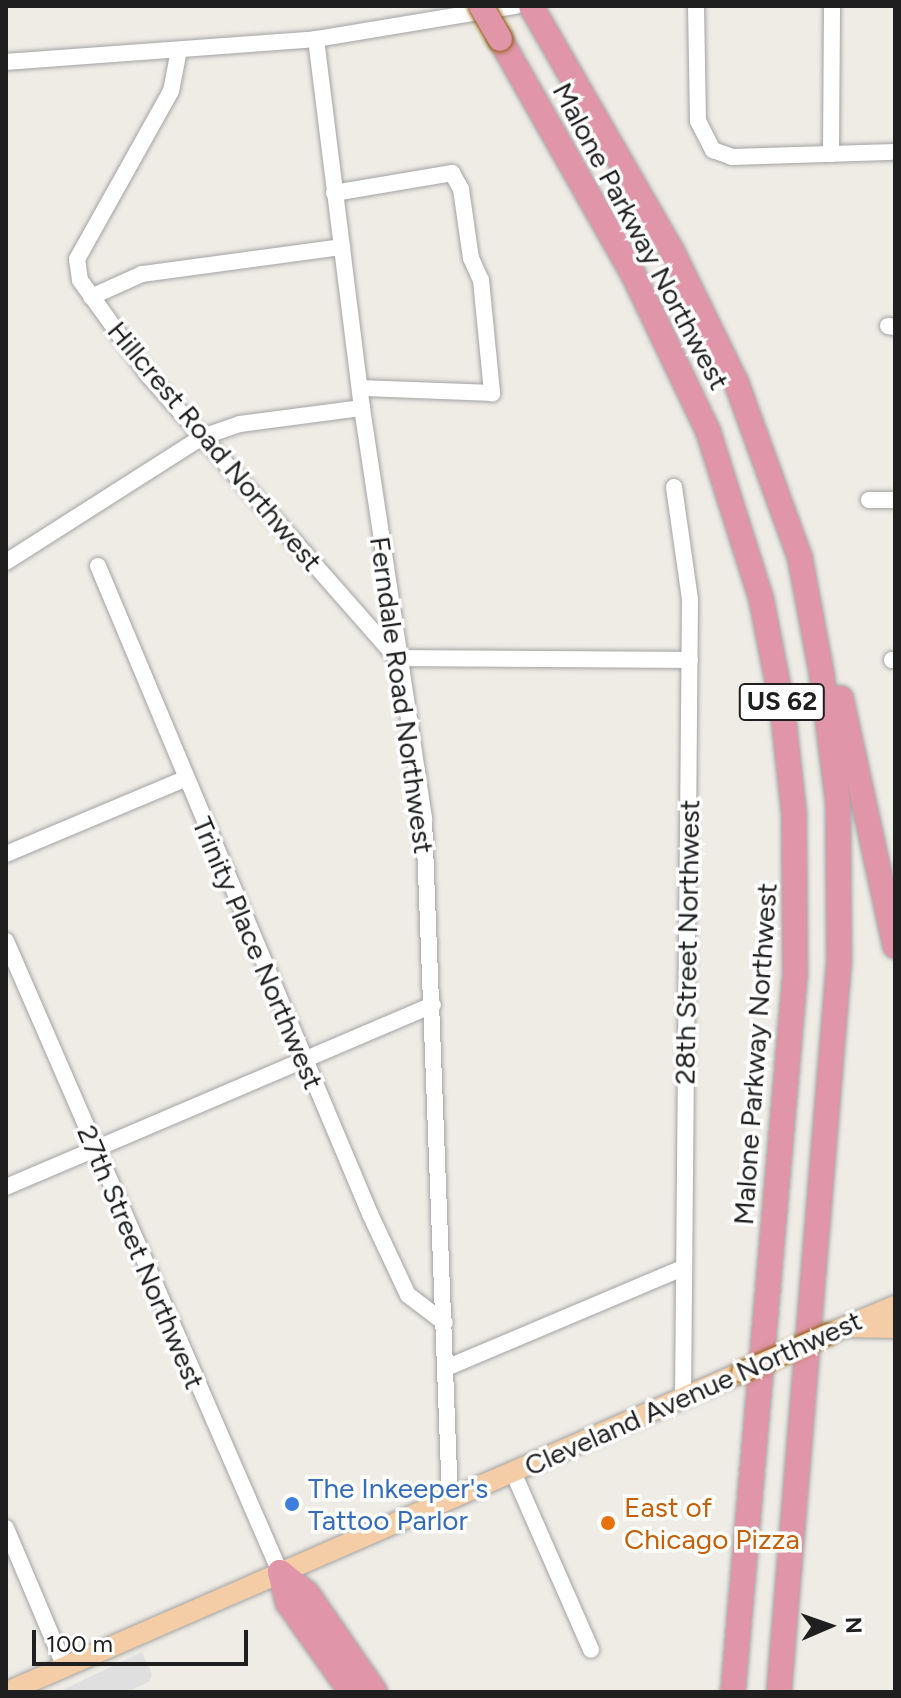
<!DOCTYPE html>
<style>
body{margin:0}
#map{position:relative;width:901px;height:1698px;overflow:hidden;background:#efece6;font-family:Figtree,sans-serif}
div>[style]{position:absolute}
.parking>*{inset:0;background:#dfdfdf}
.roads{filter:drop-shadow(0 0 2px #a3a3a3) drop-shadow(0 0 2px #a3a3a3)}
.minor>*{height:16px;margin:-8px;padding:0 8px;transform-origin:8px;border-radius:8px;background:#fff}
.major>*{height:20px;margin:-10px;padding:0 10px;transform-origin:10px;border-radius:10px;background:#f4cda6}
.highway>*{height:24px;margin:-12px;padding:0 12px;transform-origin:12px;border-radius:12px;background:#e095a8}
.bridges{filter:drop-shadow(0 0 2px #8e5a0d) drop-shadow(0 0 2px #8e5a0d)}
.major-bridge>*{height:20px;margin:-10px;padding:0 10px;transform-origin:10px;border-radius:10px;background:#f4cda6}
.highway-bridge>*{height:24px;margin:-12px;padding:0 12px;transform-origin:12px;border-radius:12px;background:#e095a8}
.dots>*{width:22px;height:22px;translate:-50% -50%;box-sizing:border-box;border:4px solid #fff;border-radius:50%}
span{translate:-50% -50%;white-space:nowrap;text-align:center;line-height:1.15;-webkit-text-stroke:7px #fff;paint-order:stroke}
.shield-label span{padding:2px 6px;background:#fff;border:2px solid;border-radius:6px;-webkit-text-stroke-width:0}
.shield-label{font-size:26px;color:#1f1f1f;font-weight:700}
.street-label{font-size:28px;color:#1f1f1f}
.shop-label{font-size:28px;color:#366cbe}
.left{translate:0 -50%;text-align:left}
.food-label{font-size:28px;color:#c56008}
.frame{position:absolute;inset:0;border:8px solid #1f1f1f;pointer-events:none}
.north{position:absolute;left:789px;top:1586px;width:80px;height:80px;-webkit-text-stroke:6px #fff;paint-order:stroke;rotate:88deg;font-size:22px;font-weight:700;line-height:32px;text-align:center;color:#1f1f1f}
.north::after{content:'';display:block;margin:auto;width:28px;height:36px;background:#1f1f1f;clip-path:polygon(50% 0,100% 100%,50% 72%,0 100%)}
.scale{position:absolute;left:32px;top:1630px;width:216px;height:36px;box-sizing:border-box;border:4px solid #1f1f1f;border-top:0;padding-left:10px;font-size:24px;line-height:28px;white-space:nowrap;color:#1f1f1f;-webkit-text-stroke:6px #fff;paint-order:stroke}
</style>
<div id="map">
<div class="parking">
<div style="clip-path:polygon(142px 1652px,152px 1674px,149px 1682px,126px 1692px,58px 1692px)"></div>
</div>
<div class="roads">
<div class="minor">
<div style="left:696px;top:6px;width:115px;rotate:89deg"></div>
<div style="left:698px;top:121px;width:33px;rotate:63deg"></div>
<div style="left:713px;top:150px;width:20px;rotate:20deg"></div>
<div style="left:732px;top:157px;width:163px;rotate:-1.8deg"></div>
<div style="left:316px;top:39px;width:372px;rotate:82.9deg"></div>
<div style="left:362px;top:408px;width:416px;rotate:81.4deg"></div>
<div style="left:424px;top:819px;width:679px;rotate:87.81deg"></div>
<div style="left:179px;top:50px;width:42px;rotate:101deg"></div>
<div style="left:171px;top:91px;width:193px;rotate:119.2deg"></div>
<div style="left:77px;top:259px;width:21px;rotate:82deg"></div>
<div style="left:80px;top:280px;width:117px;rotate:54.4deg"></div>
<div style="left:148px;top:375px;width:377px;rotate:48.7deg"></div>
<div style="left:397px;top:658px;width:293px;rotate:0.4deg"></div>
<div style="left:6px;top:62px;width:311px;rotate:-4.2deg"></div>
<div style="left:316px;top:39px;width:202px;rotate:-9.4deg"></div>
<div style="left:831px;top:154px;width:148px;rotate:-89.6deg"></div>
<div style="left:334px;top:193px;width:120px;rotate:-9.6deg"></div>
<div style="left:452px;top:173px;width:18px;rotate:61deg"></div>
<div style="left:461px;top:189px;width:70px;rotate:81.8deg"></div>
<div style="left:471px;top:258px;width:24px;rotate:66deg"></div>
<div style="left:481px;top:280px;width:114px;rotate:84.4deg"></div>
<div style="left:492px;top:393px;width:132px;rotate:-177.8deg"></div>
<div style="left:91px;top:297px;width:56px;rotate:-24.3deg"></div>
<div style="left:142px;top:274px;width:202px;rotate:-7.7deg"></div>
<div style="left:888px;top:326px;width:7px;rotate:8deg"></div>
<div style="left:674px;top:487px;width:113px;rotate:81.9deg"></div>
<div style="left:690px;top:599px;width:799px;rotate:90.5deg"></div>
<div style="left:869px;top:500px;width:26px"></div>
<div style="left:6px;top:562px;width:232px;rotate:-32.5deg"></div>
<div style="left:202px;top:437px;width:40px;rotate:-18.9deg"></div>
<div style="left:240px;top:424px;width:123px;rotate:-7.5deg"></div>
<div style="left:98px;top:566px;width:703px;rotate:67.23deg"></div>
<div style="left:370px;top:1214px;width:89px;rotate:64.9deg"></div>
<div style="left:408px;top:1295px;width:46px;rotate:37.1deg"></div>
<div style="left:892px;top:660px;width:3px"></div>
<div style="left:6px;top:854px;width:193px;rotate:-22.8deg"></div>
<div style="left:6px;top:941px;width:688px;rotate:66.53deg"></div>
<div style="left:6px;top:1187px;width:464px;rotate:-23.1deg"></div>
<div style="left:446px;top:1368px;width:257px;rotate:-22.9deg"></div>
<div style="left:513px;top:1472px;width:194px;rotate:66.3deg"></div>
<div style="left:6px;top:1528px;width:149px;rotate:67.1deg"></div>
</div>
<div class="major">
<div style="left:844px;top:1327px;width:51px;rotate:1.1deg"></div>
<div style="left:828px;top:1334px;width:73px;rotate:-22.7deg"></div>
<div style="left:7px;top:1692px;width:802px;rotate:-23.53deg"></div>
</div>
<div class="highway">
<div style="left:531px;top:6px;width:283px;rotate:60.1deg"></div>
<div style="left:672px;top:251px;width:146px;rotate:64deg"></div>
<div style="left:736px;top:382px;width:187px;rotate:70deg"></div>
<div style="left:800px;top:558px;width:120px;rotate:79.4deg"></div>
<div style="left:822px;top:676px;width:128px;rotate:82.8deg"></div>
<div style="left:838px;top:803px;width:159px;rotate:89.6deg"></div>
<div style="left:839px;top:962px;width:732px;rotate:94.7deg"></div>
<div style="left:500px;top:39px;width:272px;rotate:60.5deg"></div>
<div style="left:634px;top:276px;width:172px;rotate:64.5deg"></div>
<div style="left:708px;top:431px;width:175px;rotate:72.4deg"></div>
<div style="left:761px;top:598px;width:109px;rotate:78.9deg"></div>
<div style="left:782px;top:705px;width:109px;rotate:83.7deg"></div>
<div style="left:794px;top:813px;width:162px;rotate:89.6deg"></div>
<div style="left:795px;top:975px;width:720px;rotate:94.94deg"></div>
<div style="left:841px;top:698px;width:254px;rotate:77.7deg"></div>
<div style="left:280px;top:1572px;width:34px;rotate:38deg"></div>
<div style="left:307px;top:1593px;width:120px;rotate:55.5deg"></div>
<div style="left:280px;top:1572px;width:32px;rotate:76deg"></div>
<div style="left:288px;top:1603px;width:109px;rotate:54.7deg"></div>
</div>
</div>
<div class="bridges">
<div class="major-bridge">
<div style="left:742px;top:1372px;width:94px;rotate:-23.8deg"></div>
</div>
<div class="highway-bridge">
<div style="left:481px;top:6px;width:38px;rotate:60deg"></div>
</div>
</div>
<div class="dots">
<div style="left:292px;top:1504px;background:#3f7fe0"></div>
<div style="left:608px;top:1523px;background:#e8710a"></div>
</div>
<div class="shield-label">
<span style="left:782px;top:702px">US 62</span>
</div>
<div class="street-label">
<span style="left:641px;top:236px;rotate:62deg">Malone Parkway Northwest</span>
<span style="left:215px;top:446px;rotate:50deg">Hillcrest Road Northwest</span>
<span style="left:402px;top:695px;rotate:82deg">Ferndale Road Northwest</span>
<span style="left:687px;top:942px;rotate:-89deg">28th Street Northwest</span>
<span style="left:258px;top:953px;rotate:67deg">Trinity Place Northwest</span>
<span style="left:755px;top:1054px;rotate:-86deg">Malone Parkway Northwest</span>
<span style="left:141px;top:1257px;rotate:67deg">27th Street Northwest</span>
<span style="left:693px;top:1393px;rotate:-24deg">Cleveland Avenue Northwest</span>
</div>
<div class="shop-label">
<span class="left" style="left:308px;top:1504px">The Inkeeper's<br>Tattoo Parlor</span>
</div>
<div class="food-label">
<span class="left" style="left:624px;top:1523px">East of<br>Chicago Pizza</span>
</div>
<div class="frame"></div>
<div class="north">N</div>
<div class="scale">100 m</div>
</div>
